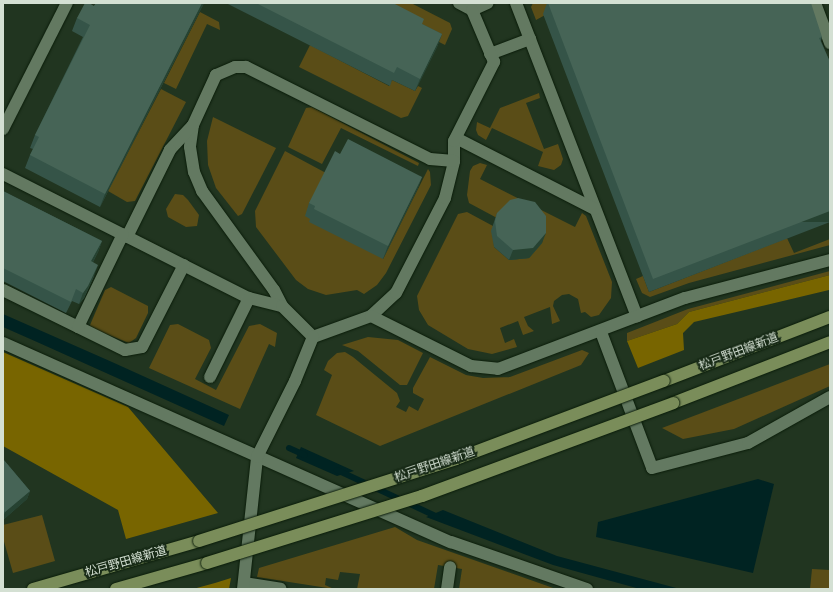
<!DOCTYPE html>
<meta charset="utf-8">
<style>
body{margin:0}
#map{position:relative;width:833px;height:592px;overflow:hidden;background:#213520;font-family:"Roboto Serif","Noto Sans JP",serif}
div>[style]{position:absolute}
.green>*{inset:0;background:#5a4d17}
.forest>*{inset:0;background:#786500}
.water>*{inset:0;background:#002322}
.stream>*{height:6px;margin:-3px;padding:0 3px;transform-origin:3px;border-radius:3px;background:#002322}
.roads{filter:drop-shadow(0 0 1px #0a1c09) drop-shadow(0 0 1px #0a1c09)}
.minor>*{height:12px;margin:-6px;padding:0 6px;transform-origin:6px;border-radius:6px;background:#637961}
.major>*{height:12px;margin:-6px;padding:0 6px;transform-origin:6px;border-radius:6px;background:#7a8d5a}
.bridges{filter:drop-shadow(0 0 1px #0a1c09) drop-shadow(0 0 1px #0a1c09)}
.major-bridge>*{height:12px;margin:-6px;padding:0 6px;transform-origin:6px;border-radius:6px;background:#7a8d5a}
.wall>*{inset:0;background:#355448}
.shaded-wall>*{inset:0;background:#264231;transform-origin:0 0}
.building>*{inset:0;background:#466456}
span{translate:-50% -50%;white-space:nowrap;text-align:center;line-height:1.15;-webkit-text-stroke:4px #182b17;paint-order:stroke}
.street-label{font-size:12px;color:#d4e0d3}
.frame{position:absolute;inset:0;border:4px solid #d4e0d3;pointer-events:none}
</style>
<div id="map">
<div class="green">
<div style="clip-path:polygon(362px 3px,411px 3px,450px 23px,452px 29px,445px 45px)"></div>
<div style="clip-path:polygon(533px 3px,582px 3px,558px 8px,536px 20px,531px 7px)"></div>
<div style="clip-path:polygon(200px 12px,219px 22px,220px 30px,207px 24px,176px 89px,164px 83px)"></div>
<div style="clip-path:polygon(310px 45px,389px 86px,392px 80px,415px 91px,418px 86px,422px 88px,408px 116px,401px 118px,299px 67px)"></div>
<div style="clip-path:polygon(161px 89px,186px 102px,135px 201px,127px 202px,108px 191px)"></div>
<div style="clip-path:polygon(539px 93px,540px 98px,526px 103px,544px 149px,558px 144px,563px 159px,561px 165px,554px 170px,538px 166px,543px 152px,492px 128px,486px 140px,478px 135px,476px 130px,477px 122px,490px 128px,500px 108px)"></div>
<div style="clip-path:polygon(312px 107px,419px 163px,418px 166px,341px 128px,322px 164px,288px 147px,306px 108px)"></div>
<div style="clip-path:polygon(213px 117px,276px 148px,242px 214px,238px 216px,216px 188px,208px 165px,207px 141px)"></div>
<div style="clip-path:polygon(285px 151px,326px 173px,383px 259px,428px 169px,430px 172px,431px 185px,386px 273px,377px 285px,364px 294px,357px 290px,326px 295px,308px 289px,296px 280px,256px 227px,255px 211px)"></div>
<div style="clip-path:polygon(480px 163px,487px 165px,480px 179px,575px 227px,582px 213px,586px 216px,612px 282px,611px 298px,599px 315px,591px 317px,585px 312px,581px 313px,578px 299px,569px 294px,562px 295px,554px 301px,553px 306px,560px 321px,552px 324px,550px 307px,524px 317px,528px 326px,534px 331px,523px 335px,518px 321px,500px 328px,505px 343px,514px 339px,517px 347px,492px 354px,468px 349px,428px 325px,419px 310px,417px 296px,458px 214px,467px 212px,493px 226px,494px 247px,509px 260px,529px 258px,542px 243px,544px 234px,497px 218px,469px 203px,467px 195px,470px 171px,473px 166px)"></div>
<div style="clip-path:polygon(175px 194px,183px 195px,188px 200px,199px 215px,197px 226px,186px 227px,168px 217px,166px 209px)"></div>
<div style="clip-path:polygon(787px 238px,794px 253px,830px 239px,830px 245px,689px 283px,650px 297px,642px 293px,636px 279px,643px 276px,649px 292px)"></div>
<div style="clip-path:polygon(830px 271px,830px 275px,689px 312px,677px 324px,627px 341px,627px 333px,688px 309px)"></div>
<div style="clip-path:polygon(111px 287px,148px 306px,148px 313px,136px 338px,129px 343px,91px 328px,90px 325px,105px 290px)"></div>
<div style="clip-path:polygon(178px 324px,209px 340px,211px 348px,195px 379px,216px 390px,249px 326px,260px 324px,277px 333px,275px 347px,269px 344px,240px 409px,149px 368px,170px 325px)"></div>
<div style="clip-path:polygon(368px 337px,398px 340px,423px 353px,407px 385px,400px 385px,358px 351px,342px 345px)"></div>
<div style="clip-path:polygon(582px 350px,589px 353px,581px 365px,380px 446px,316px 415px,332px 375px,324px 370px,328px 361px,337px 353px,345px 352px,353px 357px,397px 393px,400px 401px,396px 407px,406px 412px,409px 406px,418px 411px,424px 399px,413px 393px,413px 388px,430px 357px,466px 375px,483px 378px,510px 377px)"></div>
<div style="clip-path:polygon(830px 364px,830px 386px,734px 429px,683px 439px,662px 428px)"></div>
<div style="clip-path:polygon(42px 515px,55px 561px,13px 573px,3px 538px,3px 525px)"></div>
<div style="clip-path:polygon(395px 527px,417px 540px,556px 589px,459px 589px,462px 569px,438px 565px,434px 589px,357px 589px,360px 574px,340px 572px,338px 580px,326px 578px,325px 585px,334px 589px,257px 577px,259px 568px)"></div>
<div style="clip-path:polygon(812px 569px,830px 570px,830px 589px,810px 589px)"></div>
</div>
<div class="forest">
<div style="clip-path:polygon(830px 275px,829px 290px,694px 322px,683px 333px,684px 350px,638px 368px,627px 341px,677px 324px,689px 312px)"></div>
<div style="clip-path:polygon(3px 352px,128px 407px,218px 513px,126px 539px,118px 510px,3px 446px)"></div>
<div style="clip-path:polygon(231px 578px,229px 589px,193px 589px,215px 583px)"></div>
</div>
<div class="water">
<div style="clip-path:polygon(3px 314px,112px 362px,229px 415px,224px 426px,37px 342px,3px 327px)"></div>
<div style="clip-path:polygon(301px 447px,354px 471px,337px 476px,296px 458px)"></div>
<div style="clip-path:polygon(758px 479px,774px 484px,753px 573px,596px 537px,598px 522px)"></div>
<div style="clip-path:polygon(443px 510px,557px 556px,680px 589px,640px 589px,553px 565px,426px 517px)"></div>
</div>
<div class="stream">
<div style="left:289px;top:448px;width:17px;rotate:24deg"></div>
<div style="left:337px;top:470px;width:114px;rotate:25deg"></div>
</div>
<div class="roads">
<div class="minor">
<div style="left:459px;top:3px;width:15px;rotate:28deg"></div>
<div style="left:472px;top:10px;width:17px;rotate:-24deg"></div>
<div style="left:516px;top:3px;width:336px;rotate:68.9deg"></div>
<div style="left:815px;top:3px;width:43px;rotate:69.4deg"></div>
<div style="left:490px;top:54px;width:43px;rotate:-20.6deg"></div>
<div style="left:193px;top:125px;width:22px;rotate:98deg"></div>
<div style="left:190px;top:147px;width:25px;rotate:81deg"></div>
<div style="left:194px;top:172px;width:21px;rotate:67deg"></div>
<div style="left:202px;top:191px;width:122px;rotate:54deg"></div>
<div style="left:274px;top:290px;width:18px;rotate:63deg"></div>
<div style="left:3px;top:129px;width:141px;rotate:-63.1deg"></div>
<div style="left:456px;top:138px;width:156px;rotate:27.1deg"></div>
<div style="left:454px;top:161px;width:20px;rotate:-90deg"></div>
<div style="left:454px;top:141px;width:89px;rotate:-63.1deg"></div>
<div style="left:494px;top:62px;width:56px;rotate:-112.9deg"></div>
<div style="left:3px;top:174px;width:275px;rotate:26.8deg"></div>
<div style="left:249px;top:298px;width:34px;rotate:14deg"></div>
<div style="left:282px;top:306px;width:44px;rotate:45deg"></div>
<div style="left:313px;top:337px;width:62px;rotate:-19.9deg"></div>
<div style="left:371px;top:316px;width:34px;rotate:-43deg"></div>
<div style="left:396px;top:293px;width:107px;rotate:-62.7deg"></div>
<div style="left:445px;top:198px;width:38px;rotate:-76deg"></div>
<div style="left:454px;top:161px;width:24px;rotate:-175deg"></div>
<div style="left:430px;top:159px;width:206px;rotate:-153.4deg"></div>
<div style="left:246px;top:67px;width:11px;rotate:180deg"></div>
<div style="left:235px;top:67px;width:21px;rotate:157deg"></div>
<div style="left:216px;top:75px;width:55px;rotate:114.7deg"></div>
<div style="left:193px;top:125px;width:34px;rotate:133deg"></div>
<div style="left:170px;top:150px;width:97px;rotate:116.3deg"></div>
<div style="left:3px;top:290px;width:136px;rotate:26.2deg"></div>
<div style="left:125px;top:350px;width:17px;rotate:-10deg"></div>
<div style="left:142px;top:347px;width:92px;rotate:-62.9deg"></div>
<div style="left:371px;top:316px;width:112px;rotate:26.6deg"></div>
<div style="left:471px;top:366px;width:27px;rotate:6deg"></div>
<div style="left:498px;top:369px;width:200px;rotate:-20.8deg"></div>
<div style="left:685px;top:298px;width:150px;rotate:-14.7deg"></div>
<div style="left:78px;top:327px;width:103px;rotate:-64.2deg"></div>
<div style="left:601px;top:332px;width:145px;rotate:69.4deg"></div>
<div style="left:652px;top:468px;width:99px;rotate:-14.6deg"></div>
<div style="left:748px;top:443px;width:94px;rotate:-29.3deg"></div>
<div style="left:3px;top:343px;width:490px;rotate:24deg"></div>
<div style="left:451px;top:542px;width:144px;rotate:19.1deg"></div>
<div style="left:210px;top:377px;width:88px;rotate:-63.7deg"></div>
<div style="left:244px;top:583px;width:37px;rotate:9deg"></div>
<div style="left:243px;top:589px;width:133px;rotate:-83.9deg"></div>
<div style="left:257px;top:457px;width:85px;rotate:-63.4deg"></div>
<div style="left:295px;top:381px;width:48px;rotate:-67.8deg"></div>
<div style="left:447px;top:589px;width:22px;rotate:-82deg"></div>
</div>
<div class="major">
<div style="left:664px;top:381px;width:178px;rotate:-21.1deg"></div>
<div style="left:673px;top:403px;width:168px;rotate:-21.2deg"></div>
<div style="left:33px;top:589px;width:173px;rotate:-16.1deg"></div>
<div style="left:116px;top:589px;width:95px;rotate:-15.9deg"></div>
</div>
</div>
<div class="bridges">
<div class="major-bridge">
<div style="left:199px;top:541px;width:270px;rotate:-17.7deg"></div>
<div style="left:456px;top:459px;width:222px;rotate:-20.6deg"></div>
<div style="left:207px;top:563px;width:225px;rotate:-17.3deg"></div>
<div style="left:422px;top:496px;width:268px;rotate:-20.3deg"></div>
</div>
</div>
<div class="wall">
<div style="clip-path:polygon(96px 3px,204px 3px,100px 207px,25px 168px,30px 155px,33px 149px,30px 148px,35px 135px,83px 37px,72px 31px,77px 18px,94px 6px)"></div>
<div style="clip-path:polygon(226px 3px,393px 3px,422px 24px,442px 34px,437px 47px,415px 91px,392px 80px,390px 86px)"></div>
<div style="clip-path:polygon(547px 3px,822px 37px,821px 41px,830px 62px,830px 222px,649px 292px,543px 14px)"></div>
<div style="clip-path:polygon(340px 154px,422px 177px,417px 190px,383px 259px,309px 222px,310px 219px,305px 216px,309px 203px)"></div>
<div style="clip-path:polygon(3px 191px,102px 241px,98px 252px,93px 262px,94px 276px,84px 298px,79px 304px,72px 301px,66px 313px,3px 281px)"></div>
<div style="clip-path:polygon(497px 213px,542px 243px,529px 258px,509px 260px,494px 247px,491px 231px)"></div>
<div style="clip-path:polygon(3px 459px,30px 491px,27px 499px,3px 520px)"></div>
</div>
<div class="shaded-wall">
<div style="clip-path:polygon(202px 3px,204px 3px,100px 207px,105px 194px)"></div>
<div style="clip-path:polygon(442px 34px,437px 47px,415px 91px,420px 79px)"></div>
<div style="clip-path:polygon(422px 177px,417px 190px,383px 259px,388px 246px)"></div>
<div style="left:830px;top:211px;width:11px;height:190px;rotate:90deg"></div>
<div style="clip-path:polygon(546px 233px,542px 243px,529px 258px,509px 260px,513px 250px)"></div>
<div style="clip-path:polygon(102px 241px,98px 252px,87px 273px,91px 261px)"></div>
<div style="clip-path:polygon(98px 265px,94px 276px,84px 298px,79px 304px,83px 293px)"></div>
<div style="clip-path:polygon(30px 491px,27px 499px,3px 520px,3px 517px,5px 512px)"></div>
</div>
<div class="building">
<div style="clip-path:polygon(85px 3px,89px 3px,94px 6px,96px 3px,202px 3px,105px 194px,30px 155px,39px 137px,35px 135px,90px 25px,77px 18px)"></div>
<div style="clip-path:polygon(256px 3px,393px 3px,424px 19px,422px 24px,442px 34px,420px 79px,397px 67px,394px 73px)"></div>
<div style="clip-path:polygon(548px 3px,811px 3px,822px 37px,819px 38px,830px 62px,830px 211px,653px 279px)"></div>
<div style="clip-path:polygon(348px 139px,422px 177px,388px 246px,314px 209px,315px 206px,309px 203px,335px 151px,340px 154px)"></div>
<div style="clip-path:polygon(3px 191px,102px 241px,91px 261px,98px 265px,88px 286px,83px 293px,76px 289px,71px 302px,3px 268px)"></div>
<div style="clip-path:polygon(518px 198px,535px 202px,546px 216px,546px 233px,533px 248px,513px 250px,497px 236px,495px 221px,497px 213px,510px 200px)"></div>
<div style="clip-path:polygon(3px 459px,30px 491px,5px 512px,3px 510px)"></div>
</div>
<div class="street-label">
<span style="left:739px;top:352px;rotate:-21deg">松戸野田線新道</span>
<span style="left:435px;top:465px;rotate:-19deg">松戸野田線新道</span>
<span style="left:126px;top:562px;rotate:-16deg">松戸野田線新道</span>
</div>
<div class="frame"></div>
</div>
